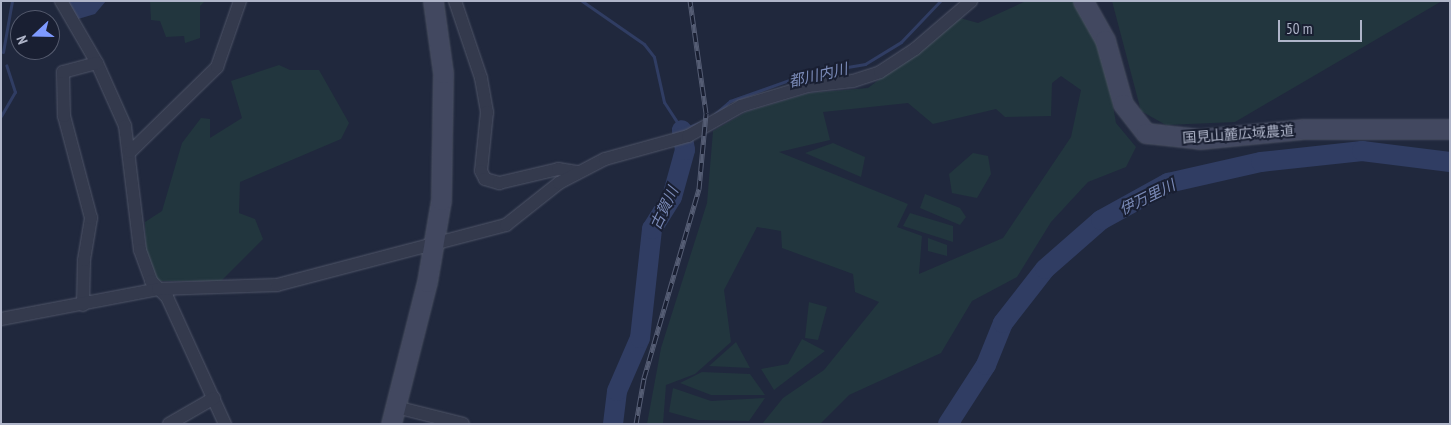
<!DOCTYPE html>
<meta charset="utf-8">
<style>
body{margin:0}
#map{position:relative;width:1451px;height:425px;overflow:hidden;background:#20283d;font-family:"PT Sans Narrow","Noto Sans JP",sans-serif}
div>[style]{position:absolute}
.green>*{inset:0;background:#22363e}
.water>*{inset:0;background:#303d63}
.stream>*{height:3px;margin:-1.5px;padding:0 1.5px;transform-origin:1.5px;border-radius:1.5px;background:#303d63}
.river>*{height:20px;margin:-10px;padding:0 10px;transform-origin:10px;border-radius:10px;background:#303d63}
.roads{filter:drop-shadow(0 0 1px #4f5568) drop-shadow(0 0 1px #4f5568)}
.street>*{height:12px;margin:-6px;padding:0 6px;transform-origin:6px;border-radius:6px;background:#343a4d}
.secondary>*{height:19px;margin:-9.5px;padding:0 9.5px;transform-origin:9.5px;border-radius:9.5px;background:#424860}
.rail>*{height:5px;margin-top:-2.5px;transform-origin:0;background:repeating-linear-gradient(90deg,#191f32 0 9px,#555d74 0 18px);box-sizing:border-box;border-block:1px solid #555d74}
span{translate:-50% -50%;white-space:nowrap;text-align:center;line-height:1.15;-webkit-text-stroke:4px #191f32;paint-order:stroke}
.street-label{font-size:14px;color:#afb5c9}
.water-label{font-size:15px;color:#7b8bb8;font-style:italic}
.frame{position:absolute;inset:0;border:2px solid #afb5c9;pointer-events:none}
.north{position:absolute;left:10px;top:10px;width:50px;height:50px;box-sizing:border-box;background:#191f32;border:1px solid #555b6e;border-radius:50%;rotate:249deg;font-size:14px;font-weight:700;line-height:20px;text-align:center;color:#afb5c9}
.north::after{content:'';display:block;margin:auto;width:18px;height:22px;background:#7e9aff;clip-path:polygon(50% 0,100% 100%,50% 72%,0 100%)}
.scale{position:absolute;left:1278px;top:20px;width:84px;height:22px;box-sizing:border-box;border:2px solid #afb5c9;border-top:0;padding-left:6px;font-size:15px;line-height:18px;white-space:nowrap;color:#afb5c9;-webkit-text-stroke:4px #191f32;paint-order:stroke}
</style>
<div id="map">
<div class="green">
<div style="clip-path:polygon(150px 1px,205px 1px,200px 6px,200px 38px,185px 43px,184px 36px,166px 37px,160px 21px,151px 20px)"></div>
<div style="clip-path:polygon(evenodd,1026px 1px,1075px 1px,1104px 55px,1116px 123px,1136px 147px,1126px 167px,1088px 182px,1051px 222px,1017px 277px,972px 301px,941px 353px,849px 395px,820px 424px,762px 424px,783px 398px,824px 370px,879px 302px,855px 292px,853px 274px,782px 248px,781px 231px,757px 227px,724px 290px,731px 342px,695px 374px,666px 385px,663px 424px,647px 424px,661px 348px,707px 203px,713px 131px,746px 112px,809px 93px,868px 88px,960px 18px,978px 23px,1026px 1px,1061px 76px,1081px 90px,1071px 137px,1003px 238px,919px 274px,922px 236px,897px 227px,908px 204px,779px 152px,830px 140px,823px 112px,908px 103px,933px 124px,996px 109px,1005px 117px,1051px 116px,1052px 83px,1061px 76px)"></div>
<div style="clip-path:polygon(1112px 1px,1442px 1px,1235px 122px,1166px 125px,1141px 111px)"></div>
<div style="clip-path:polygon(279px 65px,290px 70px,319px 70px,349px 123px,341px 139px,240px 182px,239px 213px,255px 219px,263px 239px,221px 281px,158px 281px,146px 254px,145px 222px,162px 211px,182px 143px,201px 118px,210px 119px,210px 138px,242px 118px,231px 81px)"></div>
<div style="clip-path:polygon(833px 143px,865px 157px,861px 177px,805px 153px)"></div>
<div style="clip-path:polygon(973px 153px,988px 156px,991px 174px,977px 198px,952px 193px,949px 174px)"></div>
<div style="clip-path:polygon(925px 194px,960px 208px,966px 217px,960px 225px,920px 208px)"></div>
<div style="clip-path:polygon(910px 213px,953px 226px,953px 242px,903px 226px)"></div>
<div style="clip-path:polygon(928px 238px,947px 245px,947px 256px,928px 251px)"></div>
<div style="clip-path:polygon(809px 302px,827px 307px,818px 340px,805px 338px)"></div>
<div style="clip-path:polygon(802px 339px,825px 351px,774px 390px,761px 369px,788px 364px)"></div>
<div style="clip-path:polygon(736px 342px,750px 368px,709px 366px)"></div>
<div style="clip-path:polygon(702px 372px,750px 374px,765px 395px,711px 395px,680px 383px)"></div>
<div style="clip-path:polygon(673px 388px,711px 401px,765px 398px,749px 421px,698px 420px,669px 412px)"></div>
</div>
<div class="water">
<div style="clip-path:polygon(68px 1px,106px 1px,95px 14px,78px 19px)"></div>
</div>
<div class="stream">
<div style="left:582px;top:1px;width:75px;rotate:34.7deg"></div>
<div style="left:644px;top:44px;width:16px;rotate:52deg"></div>
<div style="left:654px;top:57px;width:46px;rotate:77.5deg"></div>
<div style="left:664px;top:102px;width:33px;rotate:57deg"></div>
<div style="left:682px;top:130px;width:21px;rotate:-23deg"></div>
<div style="left:3px;top:52px;width:52px;rotate:-80deg"></div>
<div style="left:715px;top:114px;width:20px;rotate:-41deg"></div>
<div style="left:730px;top:101px;width:81px;rotate:-19.6deg"></div>
<div style="left:806px;top:74px;width:60px;rotate:-9.6deg"></div>
<div style="left:865px;top:64px;width:42px;rotate:-31.4deg"></div>
<div style="left:901px;top:42px;width:57px;rotate:-46.4deg"></div>
<div style="left:1px;top:116px;width:28px;rotate:-60deg"></div>
<div style="left:15px;top:92px;width:28px;rotate:-108deg"></div>
<div style="left:955px;top:415px;width:10px;rotate:61deg"></div>
</div>
<div class="river">
<div style="left:613px;top:424px;width:33px;rotate:-83deg"></div>
<div style="left:617px;top:391px;width:58px;rotate:-66.5deg"></div>
<div style="left:640px;top:338px;width:110px;rotate:-83.7deg"></div>
<div style="left:652px;top:229px;width:38px;rotate:-58deg"></div>
<div style="left:672px;top:197px;width:49px;rotate:-74.5deg"></div>
<div style="left:685px;top:150px;width:20px;rotate:-99deg"></div>
<div style="left:948px;top:424px;width:70px;rotate:-57.2deg"></div>
<div style="left:986px;top:365px;width:45px;rotate:-68deg"></div>
<div style="left:1003px;top:323px;width:68px;rotate:-52.1deg"></div>
<div style="left:1045px;top:269px;width:74px;rotate:-41.2deg"></div>
<div style="left:1101px;top:220px;width:77px;rotate:-28.9deg"></div>
<div style="left:1168px;top:183px;width:95px;rotate:-12.7deg"></div>
<div style="left:1261px;top:162px;width:102px;rotate:-6.2deg"></div>
<div style="left:1362px;top:151px;width:89px;rotate:7.1deg"></div>
</div>
<div class="roads">
<div class="street">
<div style="left:61px;top:1px;width:72px;rotate:59.9deg"></div>
<div style="left:97px;top:63px;width:69px;rotate:66deg"></div>
<div style="left:125px;top:126px;width:125px;rotate:83.1deg"></div>
<div style="left:140px;top:250px;width:33px;rotate:70deg"></div>
<div style="left:151px;top:281px;width:23px;rotate:45deg"></div>
<div style="left:167px;top:297px;width:140px;rotate:65.5deg"></div>
<div style="left:455px;top:1px;width:81px;rotate:71.3deg"></div>
<div style="left:481px;top:78px;width:35px;rotate:80deg"></div>
<div style="left:487px;top:112px;width:59px;rotate:95.8deg"></div>
<div style="left:481px;top:171px;width:9px;rotate:63deg"></div>
<div style="left:485px;top:179px;width:15px;rotate:16deg"></div>
<div style="left:499px;top:183px;width:61px;rotate:-13.3deg"></div>
<div style="left:558px;top:169px;width:19px;rotate:9deg"></div>
<div style="left:130px;top:152px;width:122px;rotate:-44.3deg"></div>
<div style="left:217px;top:67px;width:70px;rotate:-70.8deg"></div>
<div style="left:83px;top:305px;width:45px;rotate:-88.7deg"></div>
<div style="left:84px;top:260px;width:43px;rotate:-80.5deg"></div>
<div style="left:91px;top:218px;width:106px;rotate:-104.8deg"></div>
<div style="left:64px;top:116px;width:44px;rotate:-91.3deg"></div>
<div style="left:63px;top:72px;width:35px;rotate:-15deg"></div>
<div style="left:1px;top:319px;width:160px;rotate:-10.8deg"></div>
<div style="left:158px;top:289px;width:119px;rotate:-1.9deg"></div>
<div style="left:277px;top:285px;width:237px;rotate:-14.7deg"></div>
<div style="left:506px;top:225px;width:68px;rotate:-38.4deg"></div>
<div style="left:559px;top:183px;width:52px;rotate:-27.6deg"></div>
<div style="left:605px;top:159px;width:86px;rotate:-15.5deg"></div>
<div style="left:688px;top:136px;width:61px;rotate:-29.5deg"></div>
<div style="left:741px;top:106px;width:70px;rotate:-16.6deg"></div>
<div style="left:808px;top:86px;width:45px;rotate:-6.3deg"></div>
<div style="left:853px;top:81px;width:28px;rotate:-18deg"></div>
<div style="left:880px;top:72px;width:42px;rotate:-33.3deg"></div>
<div style="left:915px;top:49px;width:74px;rotate:-40.6deg"></div>
<div style="left:396px;top:407px;width:69px;rotate:14.2deg"></div>
<div style="left:169px;top:424px;width:52px;rotate:-30deg"></div>
</div>
<div class="secondary">
<div style="left:1083px;top:1px;width:45px;rotate:60.6deg"></div>
<div style="left:1105px;top:40px;width:66px;rotate:74.3deg"></div>
<div style="left:1123px;top:104px;width:37px;rotate:52deg"></div>
<div style="left:1146px;top:133px;width:54px;rotate:6.3deg"></div>
<div style="left:1200px;top:139px;width:103px;rotate:-5.5deg"></div>
<div style="left:1303px;top:129px;width:147px"></div>
<div style="left:391px;top:424px;width:146px;rotate:-75.8deg"></div>
<div style="left:427px;top:282px;width:83px;rotate:-80.3deg"></div>
<div style="left:441px;top:200px;width:127px;rotate:-89.1deg"></div>
<div style="left:443px;top:73px;width:73px;rotate:-97.9deg"></div>
</div>
</div>
<div class="rail">
<div style="left:636px;top:424px;width:47px;rotate:-80.1deg"></div>
<div style="left:644px;top:378px;width:197px;rotate:-73.8deg"></div>
<div style="left:699px;top:189px;width:76px;rotate:-84.7deg"></div>
<div style="left:706px;top:113px;width:113px;rotate:-98.1deg"></div>
</div>
<div class="street-label">
<span style="left:1238px;top:134px;rotate:-4deg">国見山麓広域農道</span>
</div>
<div class="water-label">
<span style="left:818px;top:75px;rotate:-13deg">都川内川</span>
<span style="left:1147px;top:197px;rotate:-26deg">伊万里川</span>
<span style="left:664px;top:208px;rotate:-65deg">古賀川</span>
</div>
<div class="frame"></div>
<div class="north">N</div>
<div class="scale">50 m</div>
</div>
